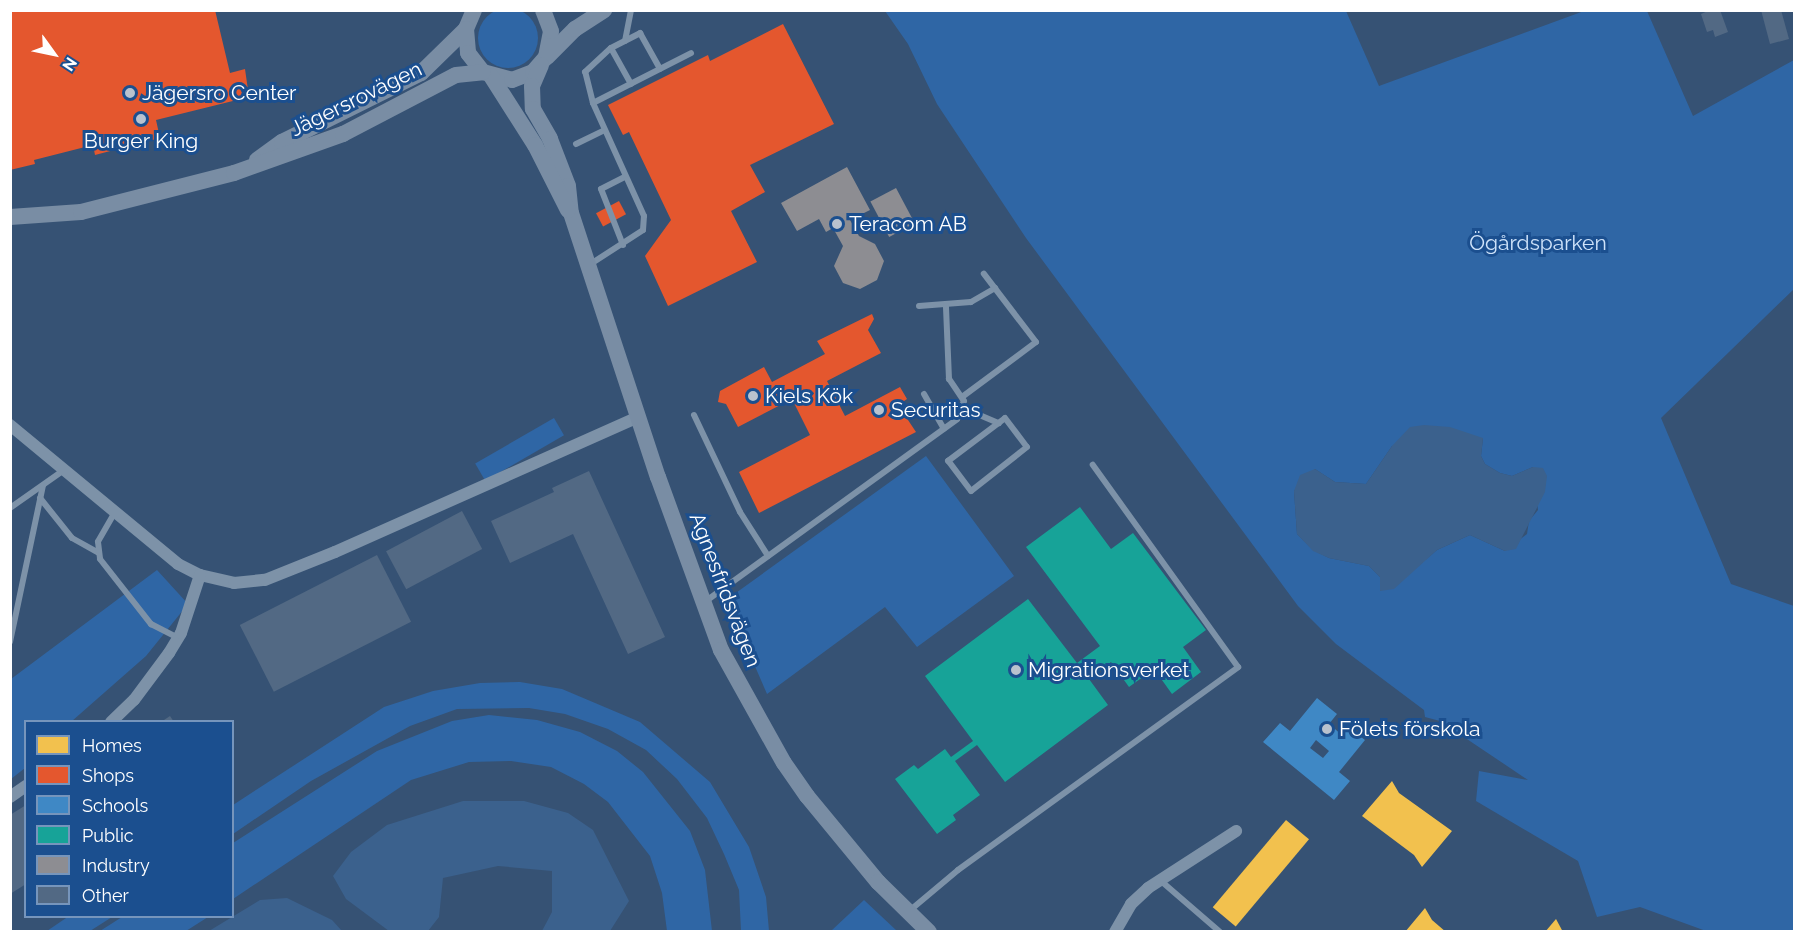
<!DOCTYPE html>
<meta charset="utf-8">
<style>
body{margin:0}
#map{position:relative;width:1805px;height:942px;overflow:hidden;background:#365274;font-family:Raleway,sans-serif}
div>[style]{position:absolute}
.green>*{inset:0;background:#2f66a5;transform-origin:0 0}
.round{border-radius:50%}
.water>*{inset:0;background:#3b618d}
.homes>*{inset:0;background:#f2c14e;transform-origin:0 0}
.shops>*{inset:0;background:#e4572e;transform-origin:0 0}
.schools>*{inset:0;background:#3f88c5}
.public>*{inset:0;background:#17a398}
.industry>*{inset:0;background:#8d8d92;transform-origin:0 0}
.building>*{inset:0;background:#526984;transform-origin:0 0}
.lane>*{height:6px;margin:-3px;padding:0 3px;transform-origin:3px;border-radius:3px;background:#7d92a8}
.street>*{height:12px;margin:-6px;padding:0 6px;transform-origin:6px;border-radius:6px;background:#7d92a8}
.secondary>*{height:16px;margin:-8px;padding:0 8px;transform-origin:8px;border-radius:8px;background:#798da4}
.dots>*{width:16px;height:16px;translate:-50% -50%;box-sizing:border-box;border:3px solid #1b4f8f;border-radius:50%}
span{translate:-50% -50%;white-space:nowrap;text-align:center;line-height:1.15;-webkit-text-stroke:6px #1b4f8f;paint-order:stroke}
.poi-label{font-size:21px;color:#fff}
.left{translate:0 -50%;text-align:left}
.street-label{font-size:21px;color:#fff}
.park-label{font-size:21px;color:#cfe3fa}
.frame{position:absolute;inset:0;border:12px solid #fff;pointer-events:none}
.legend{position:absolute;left:24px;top:720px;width:210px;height:198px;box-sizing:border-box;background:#1b4f8f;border:2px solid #7695bc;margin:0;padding:8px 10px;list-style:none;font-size:18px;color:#fff}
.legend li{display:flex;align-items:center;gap:12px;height:30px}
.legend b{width:30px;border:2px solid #7695bc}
.north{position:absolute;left:24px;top:24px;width:60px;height:60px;-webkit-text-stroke:4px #1b4f8f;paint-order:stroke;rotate:123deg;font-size:16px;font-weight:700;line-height:24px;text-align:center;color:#fff}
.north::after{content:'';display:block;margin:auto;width:21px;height:27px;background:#fff;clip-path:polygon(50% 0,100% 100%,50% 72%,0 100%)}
</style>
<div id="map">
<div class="green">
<div class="round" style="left:478px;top:8px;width:60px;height:60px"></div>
<div style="clip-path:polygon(evenodd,885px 11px,1346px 11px,1379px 86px,1584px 11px,1647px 11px,1693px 116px,1794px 60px,1794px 289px,1661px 418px,1731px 584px,1794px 606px,1794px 931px,1706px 931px,1640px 907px,1597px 917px,1578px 861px,1476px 801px,1479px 771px,1528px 780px,1440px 721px,1425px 717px,1424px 710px,1336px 644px,1298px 606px,1026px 238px,937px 104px,908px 44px,885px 11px,1483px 438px,1481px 456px,1485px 464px,1500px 473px,1512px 476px,1533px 467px,1538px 510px,1529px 521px,1527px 534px,1505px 551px,1470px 535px,1437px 550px,1410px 573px,1380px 591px,1380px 577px,1369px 566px,1329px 558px,1313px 550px,1297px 534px,1294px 491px,1315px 469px,1335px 482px,1366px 484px,1392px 446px,1483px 438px)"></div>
<div style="left:554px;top:418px;width:20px;height:91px;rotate:60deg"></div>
<div style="clip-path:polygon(926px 456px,1014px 576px,917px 647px,885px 607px,767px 694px,726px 600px)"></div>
<div style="clip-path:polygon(157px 570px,188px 604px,146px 656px,72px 721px,26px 722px,25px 768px,11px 779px,11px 679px)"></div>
<div style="clip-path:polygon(520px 682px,562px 689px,640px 722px,710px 782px,749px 847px,766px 897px,769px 931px,741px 931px,739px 890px,724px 854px,707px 818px,677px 779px,646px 750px,608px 729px,565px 714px,529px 708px,457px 709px,410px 726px,311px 781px,233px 834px,233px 805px,384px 707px,433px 691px,480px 683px)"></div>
<div style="clip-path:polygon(489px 715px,537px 720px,580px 732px,617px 751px,643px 772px,690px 831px,705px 870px,712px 931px,667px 931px,662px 893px,650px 856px,608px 802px,584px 784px,551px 767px,511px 761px,469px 762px,411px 780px,233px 899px,233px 843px,377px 751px,452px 721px)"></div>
<div style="clip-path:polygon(864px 900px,897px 931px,831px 931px)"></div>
<div style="clip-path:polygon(69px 916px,112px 916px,112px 917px,90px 931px,47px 931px)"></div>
<div style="clip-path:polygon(122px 917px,122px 916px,208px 917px,186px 931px,100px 931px)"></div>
</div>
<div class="water">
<div style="clip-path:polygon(1424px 425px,1450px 427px,1483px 438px,1481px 456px,1485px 464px,1500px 473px,1512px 476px,1533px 467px,1543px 468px,1547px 476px,1545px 492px,1516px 549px,1505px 551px,1470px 535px,1437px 550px,1394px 589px,1380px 591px,1380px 577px,1369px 566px,1329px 558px,1313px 551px,1297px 534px,1294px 491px,1300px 475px,1315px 469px,1335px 482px,1366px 484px,1392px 446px,1410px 427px)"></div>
<div style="clip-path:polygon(463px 801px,524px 801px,568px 813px,593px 830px,629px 901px,610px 931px,542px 931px,552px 912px,552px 871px,498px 866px,443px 878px,439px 917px,428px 931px,389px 931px,346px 899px,333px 876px,351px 852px,387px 825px)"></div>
<div style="clip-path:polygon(287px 898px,332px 920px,342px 931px,209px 931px,260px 900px)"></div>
</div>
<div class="homes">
<div style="clip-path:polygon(1392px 781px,1399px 793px,1452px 831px,1422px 867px,1414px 855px,1362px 816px)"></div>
<div style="left:1286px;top:820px;width:30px;height:114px;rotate:40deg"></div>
<div style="clip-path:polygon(1425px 908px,1432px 920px,1446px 932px,1405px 932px)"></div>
<div style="clip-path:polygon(1556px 919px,1563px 932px,1545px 932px)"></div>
</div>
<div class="shops">
<div style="clip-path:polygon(10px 10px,215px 10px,230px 73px,245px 69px,249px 97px,156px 120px,160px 138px,95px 155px,93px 145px,34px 160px,35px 164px,10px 170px)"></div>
<div style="clip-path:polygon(783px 24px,834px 124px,750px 165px,765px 192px,731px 211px,757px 262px,668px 306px,645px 256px,671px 220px,629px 132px,623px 135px,608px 105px,708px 55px,710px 61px)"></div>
<div style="left:619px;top:201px;width:15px;height:26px;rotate:62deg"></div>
<div style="clip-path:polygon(872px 314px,874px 319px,868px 330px,881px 353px,827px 381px,845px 416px,900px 387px,907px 399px,898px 405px,916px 432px,759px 513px,739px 472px,810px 435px,792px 399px,738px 427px,726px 404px,718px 402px,720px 391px,764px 367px,772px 382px,825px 354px,817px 341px)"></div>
</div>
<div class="schools">
<div style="clip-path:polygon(evenodd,1317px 698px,1337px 714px,1329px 724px,1342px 735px,1348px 727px,1365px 740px,1339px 772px,1350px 781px,1334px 800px,1263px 742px,1280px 723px,1290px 731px,1317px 698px,1316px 740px,1329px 751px,1323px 758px,1310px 748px,1316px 740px)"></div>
</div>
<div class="public">
<div style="clip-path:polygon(1080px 507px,1111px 549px,1133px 533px,1206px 630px,1183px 647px,1201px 672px,1172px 694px,1154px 669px,1129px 687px,1111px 662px,1089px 679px,1108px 705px,1005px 782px,977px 745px,955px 761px,980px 795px,953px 815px,956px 820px,937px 834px,895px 779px,914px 765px,918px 769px,945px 749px,951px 757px,973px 741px,925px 676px,1028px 599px,1077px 663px,1100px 646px,1026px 547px)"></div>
</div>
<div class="industry">
<div style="clip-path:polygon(847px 167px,870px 210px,850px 220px,859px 236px,875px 244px,884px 261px,877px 280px,860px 289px,843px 283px,834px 266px,843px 246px,833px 228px,826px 232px,819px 219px,797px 231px,781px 203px)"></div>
<div style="left:896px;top:188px;width:40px;height:29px;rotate:62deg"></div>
</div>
<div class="building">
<div style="clip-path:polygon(1710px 10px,1720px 10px,1728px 32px,1715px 37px,1713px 30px,1707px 32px,1701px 14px)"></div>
<div style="clip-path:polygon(1761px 10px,1781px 10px,1789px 39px,1770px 44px)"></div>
<div style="clip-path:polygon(589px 471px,665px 637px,628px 654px,573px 534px,510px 563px,491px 521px,554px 492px,552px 488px)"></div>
<div style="left:462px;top:511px;width:43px;height:86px;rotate:62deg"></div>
<div style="left:377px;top:555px;width:75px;height:154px;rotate:63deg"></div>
<div style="clip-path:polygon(170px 716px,174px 722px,161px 722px)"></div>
<div style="clip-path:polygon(26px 805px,26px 884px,10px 894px,10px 815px)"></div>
</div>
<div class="lane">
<div style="left:625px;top:41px;width:32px;rotate:-79deg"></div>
<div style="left:631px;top:84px;width:41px;rotate:-119.1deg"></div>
<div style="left:611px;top:48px;width:33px;rotate:-27deg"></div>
<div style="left:640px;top:33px;width:41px;rotate:60.9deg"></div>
<div style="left:593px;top:103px;width:32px;rotate:-104deg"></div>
<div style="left:585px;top:72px;width:35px;rotate:-43deg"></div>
<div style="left:576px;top:144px;width:30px;rotate:-26deg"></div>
<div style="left:623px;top:245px;width:60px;rotate:-111.4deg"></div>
<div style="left:601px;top:189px;width:27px;rotate:-27deg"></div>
<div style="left:589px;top:265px;width:64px;rotate:-32.9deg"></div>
<div style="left:643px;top:230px;width:14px;rotate:-86deg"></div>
<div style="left:644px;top:216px;width:124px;rotate:-114.3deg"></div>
<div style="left:593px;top:103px;width:110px;rotate:-27deg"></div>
<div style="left:919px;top:306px;width:52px;rotate:-4.4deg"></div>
<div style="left:971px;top:302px;width:28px;rotate:-30deg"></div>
<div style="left:924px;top:394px;width:40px;rotate:60.3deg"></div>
<div style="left:962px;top:397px;width:92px;rotate:-36.6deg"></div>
<div style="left:1036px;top:342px;width:86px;rotate:-127.4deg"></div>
<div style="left:963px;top:408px;width:39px;rotate:23deg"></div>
<div style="left:694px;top:415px;width:107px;rotate:64.6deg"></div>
<div style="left:740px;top:512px;width:52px;rotate:57.5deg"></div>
<div style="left:1005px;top:418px;width:36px;rotate:53deg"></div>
<div style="left:1027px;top:447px;width:71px;rotate:141.8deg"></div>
<div style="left:971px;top:491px;width:38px;rotate:-127deg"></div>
<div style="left:948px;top:461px;width:71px;rotate:-37deg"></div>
<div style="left:40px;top:498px;width:51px;rotate:51.3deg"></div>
<div style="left:72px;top:538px;width:29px;rotate:29deg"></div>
<div style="left:10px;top:508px;width:66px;rotate:-35.1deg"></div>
<div style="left:115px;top:512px;width:34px;rotate:120deg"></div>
<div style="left:98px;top:542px;width:17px;rotate:83deg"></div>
<div style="left:100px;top:559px;width:83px;rotate:51.9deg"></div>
<div style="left:151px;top:624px;width:31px;rotate:27deg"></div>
<div style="left:706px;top:601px;width:310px;rotate:-35.9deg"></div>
<div style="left:957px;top:419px;width:19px;rotate:-69deg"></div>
<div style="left:964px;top:401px;width:27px;rotate:-124deg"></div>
<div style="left:949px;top:379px;width:73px;rotate:-92.4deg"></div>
<div style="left:10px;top:642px;width:160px;rotate:-78.1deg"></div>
<div style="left:1161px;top:881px;width:78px;rotate:40.8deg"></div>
<div style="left:908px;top:912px;width:65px;rotate:-40deg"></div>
<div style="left:958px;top:870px;width:346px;rotate:-35.9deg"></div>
<div style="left:1238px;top:667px;width:249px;rotate:-125.7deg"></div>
</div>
<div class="street">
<div style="left:10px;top:425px;width:218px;rotate:39.6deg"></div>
<div style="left:178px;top:564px;width:25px;rotate:27deg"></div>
<div style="left:200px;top:575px;width:35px;rotate:13deg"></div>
<div style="left:234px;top:583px;width:31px;rotate:-6deg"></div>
<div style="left:265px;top:580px;width:75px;rotate:-21.8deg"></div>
<div style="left:335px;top:552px;width:332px;rotate:-24deg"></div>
<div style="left:111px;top:722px;width:32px;rotate:-44deg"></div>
<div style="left:134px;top:700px;width:59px;rotate:-53.3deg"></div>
<div style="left:169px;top:653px;width:23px;rotate:-59deg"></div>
<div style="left:181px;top:633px;width:61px;rotate:-71.9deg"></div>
<div style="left:10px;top:797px;width:19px;rotate:-35deg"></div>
<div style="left:1115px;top:932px;width:32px;rotate:-60deg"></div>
<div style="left:1131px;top:904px;width:23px;rotate:-43deg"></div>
<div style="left:1148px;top:888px;width:105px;rotate:-32.9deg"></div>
</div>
<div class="secondary">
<div style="left:474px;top:10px;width:21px;rotate:113deg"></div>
<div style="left:466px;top:29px;width:24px;rotate:85deg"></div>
<div style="left:468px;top:53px;width:24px;rotate:52deg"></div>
<div style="left:483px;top:72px;width:30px;rotate:15deg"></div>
<div style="left:512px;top:80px;width:22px;rotate:-21deg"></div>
<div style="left:533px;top:72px;width:20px;rotate:-49deg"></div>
<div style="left:546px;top:57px;width:26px;rotate:-79deg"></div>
<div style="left:551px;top:31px;width:22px;rotate:-111deg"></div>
<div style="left:547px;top:57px;width:40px;rotate:-45deg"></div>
<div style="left:575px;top:29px;width:35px;rotate:-33deg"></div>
<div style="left:541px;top:65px;width:23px;rotate:113deg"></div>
<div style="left:532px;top:86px;width:23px;rotate:88deg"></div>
<div style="left:533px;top:109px;width:34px;rotate:60deg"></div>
<div style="left:550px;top:139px;width:50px;rotate:69deg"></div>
<div style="left:568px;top:186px;width:27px;rotate:84deg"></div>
<div style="left:571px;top:213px;width:278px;rotate:71.8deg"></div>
<div style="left:658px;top:477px;width:184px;rotate:70deg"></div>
<div style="left:721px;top:650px;width:129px;rotate:60.9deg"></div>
<div style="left:784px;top:763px;width:40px;rotate:55.1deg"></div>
<div style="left:807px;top:796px;width:112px;rotate:50.5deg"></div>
<div style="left:878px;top:882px;width:71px;rotate:44.4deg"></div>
<div style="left:491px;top:76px;width:82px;rotate:57.5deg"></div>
<div style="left:535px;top:145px;width:73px;rotate:63.1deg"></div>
<div style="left:257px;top:160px;width:31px;rotate:-36deg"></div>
<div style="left:282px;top:142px;width:155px;rotate:-26.4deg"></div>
<div style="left:421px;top:73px;width:63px;rotate:-44.4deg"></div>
<div style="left:10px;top:217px;width:71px;rotate:-4deg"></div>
<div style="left:81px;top:212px;width:158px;rotate:-14.3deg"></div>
<div style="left:234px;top:173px;width:116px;rotate:-19.7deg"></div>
<div style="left:343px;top:134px;width:127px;rotate:-27.6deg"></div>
<div style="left:456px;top:75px;width:27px;rotate:-6deg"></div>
</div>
<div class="dots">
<div style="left:130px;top:93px;background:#b9c2ce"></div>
<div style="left:141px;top:119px;background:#b9c2ce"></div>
<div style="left:837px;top:224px;background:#b9c2ce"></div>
<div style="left:753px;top:396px;background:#b9c2ce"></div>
<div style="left:879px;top:410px;background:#b9c2ce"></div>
<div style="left:1016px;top:670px;background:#b9c2ce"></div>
<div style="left:1327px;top:729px;background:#b9c2ce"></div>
</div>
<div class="poi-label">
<span class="left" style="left:142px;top:93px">Jägersro Center</span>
<span style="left:141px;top:141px">Burger King</span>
<span class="left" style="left:849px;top:224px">Teracom AB</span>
<span class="left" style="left:765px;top:396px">Kiels Kök</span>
<span class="left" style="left:891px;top:410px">Securitas</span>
<span class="left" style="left:1028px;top:670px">Migrationsverket</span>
<span class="left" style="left:1339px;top:729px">Fölets förskola</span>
</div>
<div class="street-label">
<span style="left:356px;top:99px;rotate:-26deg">Jägersrovägen</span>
<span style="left:725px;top:590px;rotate:69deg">Agnesfridsvägen</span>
</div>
<div class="park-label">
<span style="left:1538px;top:243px">Ögårdsparken</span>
</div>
<div class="frame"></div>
<ul class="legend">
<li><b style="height:16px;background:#f2c14e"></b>Homes</li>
<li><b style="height:16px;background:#e4572e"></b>Shops</li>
<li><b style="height:16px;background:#3f88c5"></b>Schools</li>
<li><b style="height:16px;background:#17a398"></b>Public</li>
<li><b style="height:16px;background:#8d8d92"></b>Industry</li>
<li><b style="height:16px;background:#526984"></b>Other</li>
</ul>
<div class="north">N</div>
</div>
